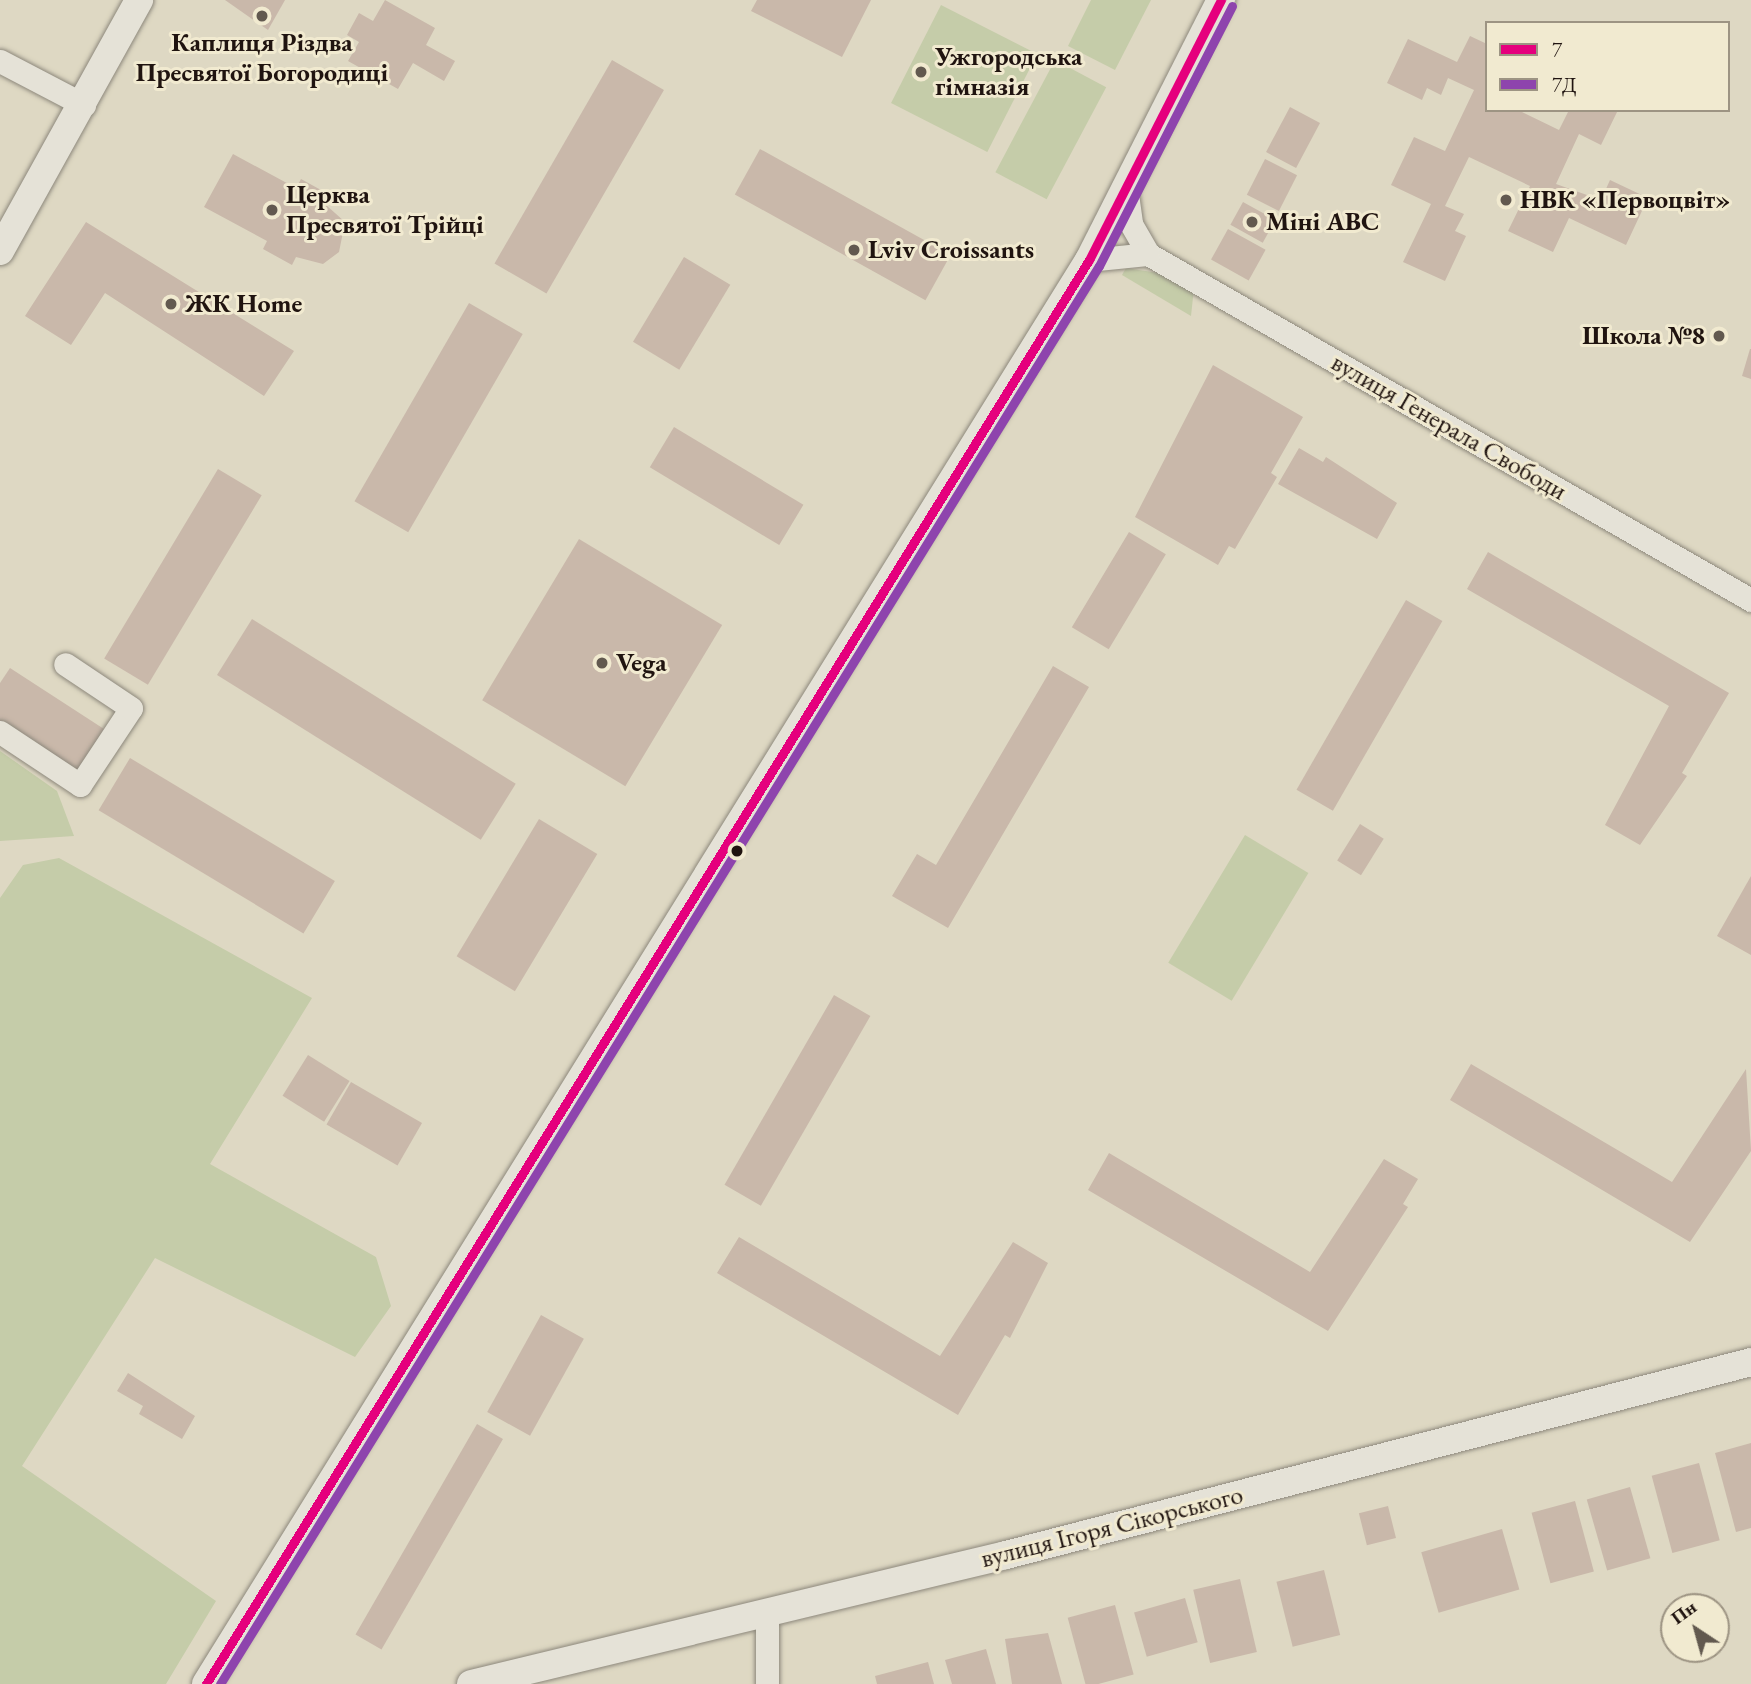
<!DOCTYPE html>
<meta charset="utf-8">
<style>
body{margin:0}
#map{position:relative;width:1751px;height:1684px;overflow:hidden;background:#ded8c3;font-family:"EB Garamond",serif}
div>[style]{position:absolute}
.green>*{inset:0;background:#c5cca9;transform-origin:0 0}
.building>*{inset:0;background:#c9b8aa;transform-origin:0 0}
.roads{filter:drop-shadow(0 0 2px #8d887c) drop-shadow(0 0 2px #8d887c)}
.minor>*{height:23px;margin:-11.5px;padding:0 11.5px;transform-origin:11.5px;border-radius:11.5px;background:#e5e2d7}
.tertiary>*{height:28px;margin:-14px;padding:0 14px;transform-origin:14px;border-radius:14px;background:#e5e2d7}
.bus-1>*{height:9px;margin:-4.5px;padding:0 4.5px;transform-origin:4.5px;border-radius:4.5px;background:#e5007d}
.bus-2>*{height:9px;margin:-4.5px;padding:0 4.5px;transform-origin:4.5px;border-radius:4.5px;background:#8e44ad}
.dots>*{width:19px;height:19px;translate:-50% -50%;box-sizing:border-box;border:4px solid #f1ead0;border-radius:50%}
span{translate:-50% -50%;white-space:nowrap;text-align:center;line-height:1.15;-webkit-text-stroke:6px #f1ead0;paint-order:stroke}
.poi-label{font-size:26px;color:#201410;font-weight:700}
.left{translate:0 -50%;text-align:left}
.right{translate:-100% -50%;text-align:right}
.street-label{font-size:26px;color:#201410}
.legend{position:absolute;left:1485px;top:21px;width:245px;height:91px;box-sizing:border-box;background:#f1ead0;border:2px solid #9d9483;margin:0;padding:9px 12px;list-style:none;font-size:21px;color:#201410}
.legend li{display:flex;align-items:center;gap:14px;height:35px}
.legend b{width:35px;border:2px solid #9d9483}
.north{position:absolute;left:1660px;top:1593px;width:70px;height:70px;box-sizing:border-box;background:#f1ead0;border:2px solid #9d9483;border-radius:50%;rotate:324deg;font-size:19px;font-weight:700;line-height:28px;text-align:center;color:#201410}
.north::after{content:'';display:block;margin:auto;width:24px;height:32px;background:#62594f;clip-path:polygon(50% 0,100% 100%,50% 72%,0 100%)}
</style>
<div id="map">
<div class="green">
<div style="clip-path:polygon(1091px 0,1151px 0,1115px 70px,1068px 46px)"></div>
<div style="left:941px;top:5px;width:108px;height:110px;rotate:27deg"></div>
<div style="left:1055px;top:60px;width:58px;height:127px;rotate:28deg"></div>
<div style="clip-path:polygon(1126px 268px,1165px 274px,1194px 288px,1191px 316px,1122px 275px)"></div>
<div style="clip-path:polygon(0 751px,57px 791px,74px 836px,0 841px)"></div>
<div style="left:1245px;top:835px;width:74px;height:149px;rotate:31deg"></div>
<div style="clip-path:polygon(59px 858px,312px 998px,210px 1164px,376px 1257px,391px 1306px,355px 1357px,155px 1258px,22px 1466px,216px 1601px,166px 1684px,0 1684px,0 898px,23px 865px)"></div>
</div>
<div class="building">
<div style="clip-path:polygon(225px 0,285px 0,268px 30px)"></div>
<div style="clip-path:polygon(385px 0,435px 28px,426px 45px,455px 61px,444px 81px,413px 63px,398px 89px,348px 61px,359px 42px,347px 35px,359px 13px,373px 21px)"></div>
<div style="clip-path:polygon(757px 0,871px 0,842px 57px,751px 11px)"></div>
<div style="clip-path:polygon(1470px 36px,1487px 44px,1487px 110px,1518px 110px,1559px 130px,1569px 110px,1618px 110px,1601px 145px,1579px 134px,1556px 184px,1601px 200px,1610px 180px,1648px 198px,1626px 245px,1569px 218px,1553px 252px,1508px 231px,1530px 186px,1469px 157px,1445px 206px,1464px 214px,1455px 231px,1466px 236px,1445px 281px,1403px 262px,1431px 204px,1391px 185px,1414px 137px,1445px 151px,1474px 90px,1448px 78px,1441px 95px,1427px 88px,1422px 100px,1387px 83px,1408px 39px,1457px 62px)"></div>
<div style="left:612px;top:60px;width:60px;height:235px;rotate:30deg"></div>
<div style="left:1290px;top:107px;width:34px;height:51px;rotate:28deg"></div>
<div style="left:760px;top:149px;width:218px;height:52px;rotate:29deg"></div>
<div style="clip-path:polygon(233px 154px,296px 188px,301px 179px,330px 195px,325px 204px,345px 222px,339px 252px,323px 264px,296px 257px,292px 265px,263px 249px,267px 241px,204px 207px)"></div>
<div style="left:1265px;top:159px;width:36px;height:40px;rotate:27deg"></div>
<div style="left:1243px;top:202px;width:37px;height:26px;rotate:29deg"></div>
<div style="clip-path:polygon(86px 222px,294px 351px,264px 396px,105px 293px,71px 345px,25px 316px)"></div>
<div style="left:1228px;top:229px;width:43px;height:35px;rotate:29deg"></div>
<div style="left:684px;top:257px;width:54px;height:99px;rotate:31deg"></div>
<div style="left:469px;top:303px;width:62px;height:229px;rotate:30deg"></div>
<div style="clip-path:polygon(1750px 349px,1751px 349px,1751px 379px,1742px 376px)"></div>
<div style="clip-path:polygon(1213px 365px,1303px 417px,1271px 473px,1277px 477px,1235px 549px,1229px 546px,1218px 565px,1135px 517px)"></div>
<div style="left:674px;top:427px;width:151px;height:47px;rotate:31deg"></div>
<div style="clip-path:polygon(1299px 448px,1323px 462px,1326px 457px,1397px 503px,1377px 539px,1278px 484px)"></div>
<div style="left:218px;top:469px;width:51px;height:221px;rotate:31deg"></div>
<div style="left:1129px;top:532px;width:43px;height:111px;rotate:31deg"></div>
<div style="left:579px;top:539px;width:167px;height:188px;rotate:31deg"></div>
<div style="clip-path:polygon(1488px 552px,1729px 693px,1682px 773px,1687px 776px,1640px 845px,1605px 825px,1669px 706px,1467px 589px)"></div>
<div style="left:1406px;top:600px;width:42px;height:219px;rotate:30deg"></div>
<div style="left:252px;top:619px;width:311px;height:66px;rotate:32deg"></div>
<div style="clip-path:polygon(1053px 666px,1089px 687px,948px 928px,892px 896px,917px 854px,936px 865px)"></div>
<div style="clip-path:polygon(10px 668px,104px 729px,77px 771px,0 721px,0 683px)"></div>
<div style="left:130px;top:758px;width:239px;height:61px;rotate:31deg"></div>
<div style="left:539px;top:819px;width:68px;height:160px;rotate:31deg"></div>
<div style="left:1360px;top:824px;width:28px;height:43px;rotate:32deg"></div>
<div style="clip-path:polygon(1751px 876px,1751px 955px,1717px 936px)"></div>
<div style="left:834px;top:995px;width:42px;height:219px;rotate:30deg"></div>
<div style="left:308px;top:1055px;width:49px;height:48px;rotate:32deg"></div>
<div style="clip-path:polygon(1471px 1064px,1672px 1182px,1746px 1069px,1751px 1151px,1690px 1242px,1450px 1100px)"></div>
<div style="left:351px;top:1082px;width:82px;height:49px;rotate:30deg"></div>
<div style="clip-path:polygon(1109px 1153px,1310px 1272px,1384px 1159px,1418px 1179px,1403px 1204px,1408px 1207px,1328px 1331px,1088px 1190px)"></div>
<div style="clip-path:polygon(739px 1237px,940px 1356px,1013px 1242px,1048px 1263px,1010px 1338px,1005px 1335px,958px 1415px,717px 1273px)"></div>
<div style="left:541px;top:1315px;width:49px;height:111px;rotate:29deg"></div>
<div style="clip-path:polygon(128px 1373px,195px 1416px,182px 1439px,139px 1414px,143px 1406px,117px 1391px)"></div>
<div style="left:477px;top:1424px;width:30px;height:243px;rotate:30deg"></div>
<div style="clip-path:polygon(1751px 1443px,1751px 1528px,1736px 1532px,1715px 1453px)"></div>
<div style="left:1699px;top:1463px;width:80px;height:49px;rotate:75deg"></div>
<div style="left:1630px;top:1487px;width:74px;height:45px;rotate:74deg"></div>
<div style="left:1575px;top:1501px;width:73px;height:45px;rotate:75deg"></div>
<div style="left:1388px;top:1506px;width:33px;height:30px;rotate:76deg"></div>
<div style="left:1502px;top:1529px;width:63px;height:84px;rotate:74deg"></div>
<div style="left:1324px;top:1570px;width:67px;height:49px;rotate:76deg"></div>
<div style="left:1240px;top:1579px;width:75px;height:48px;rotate:77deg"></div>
<div style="left:1185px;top:1598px;width:46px;height:53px;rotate:74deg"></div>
<div style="left:1115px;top:1605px;width:72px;height:49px;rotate:75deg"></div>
<div style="clip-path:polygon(1048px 1633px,1062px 1684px,1012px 1684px,1005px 1639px)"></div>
<div style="clip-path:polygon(986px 1649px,996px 1684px,952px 1684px,945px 1660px)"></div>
<div style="clip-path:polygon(928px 1662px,934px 1684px,877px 1684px,875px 1676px)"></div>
</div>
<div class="roads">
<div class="minor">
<div style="left:0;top:61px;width:95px;rotate:27.6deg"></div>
<div style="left:1127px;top:194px;width:30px;rotate:82deg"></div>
<div style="left:1131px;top:224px;width:34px;rotate:60deg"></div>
<div style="left:1148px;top:254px;width:695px;rotate:29.85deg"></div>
<div style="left:1089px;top:260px;width:59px;rotate:-5.8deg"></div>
<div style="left:0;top:732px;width:96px;rotate:33.5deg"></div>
<div style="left:80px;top:785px;width:92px;rotate:-56.5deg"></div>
<div style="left:131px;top:708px;width:79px;rotate:-146.3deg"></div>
<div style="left:767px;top:1613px;width:71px;rotate:90deg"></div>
</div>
<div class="tertiary">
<div style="left:0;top:251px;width:287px;rotate:-61deg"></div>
<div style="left:206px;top:1684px;width:1676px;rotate:-58.2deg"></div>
<div style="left:1089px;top:260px;width:292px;rotate:-63.1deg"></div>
<div style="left:471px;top:1684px;width:550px;rotate:-13.56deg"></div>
<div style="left:1006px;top:1555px;width:770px;rotate:-14.52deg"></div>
</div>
</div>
<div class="bus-1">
<div style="left:206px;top:1684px;width:1676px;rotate:-58.2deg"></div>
<div style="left:1089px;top:260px;width:292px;rotate:-63.1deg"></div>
</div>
<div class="bus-2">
<div style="left:220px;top:1684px;width:1668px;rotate:-58.21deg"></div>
<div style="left:1099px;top:266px;width:292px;rotate:-62.9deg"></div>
</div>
<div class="dots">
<div style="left:262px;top:16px;background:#62594f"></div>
<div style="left:921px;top:72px;background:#62594f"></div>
<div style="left:1506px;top:200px;background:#62594f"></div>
<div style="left:272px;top:210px;background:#62594f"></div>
<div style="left:1252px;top:222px;background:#62594f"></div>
<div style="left:854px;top:250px;background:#62594f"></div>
<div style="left:171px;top:304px;background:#62594f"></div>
<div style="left:1719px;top:336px;background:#62594f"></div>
<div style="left:602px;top:663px;background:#62594f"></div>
<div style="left:737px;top:851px;background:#201410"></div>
</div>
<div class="poi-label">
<span style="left:262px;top:58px">Каплиця Різдва<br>Пресвятої Богородиці</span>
<span class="left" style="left:935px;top:72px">Ужгородська<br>гімназія</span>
<span class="left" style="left:286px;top:210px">Церква<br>Пресвятої Трійці</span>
<span class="left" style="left:1520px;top:200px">НВК «Первоцвіт»</span>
<span class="left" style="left:1266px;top:222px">Міні ABC</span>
<span class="left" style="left:868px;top:250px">Lviv Croissants</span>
<span class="left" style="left:185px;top:304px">ЖК Home</span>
<span class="right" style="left:1705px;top:336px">Школа №8</span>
<span class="left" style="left:616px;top:663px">Vega</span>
</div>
<div class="street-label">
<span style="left:1449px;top:427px;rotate:30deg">вулиця Генерала Свободи</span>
<span style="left:1112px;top:1527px;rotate:-14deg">вулиця Ігоря Сікорського</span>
</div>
<ul class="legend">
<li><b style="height:9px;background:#e5007d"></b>7</li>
<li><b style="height:9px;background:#8e44ad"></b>7Д</li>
</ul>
<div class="north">Пн</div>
</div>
